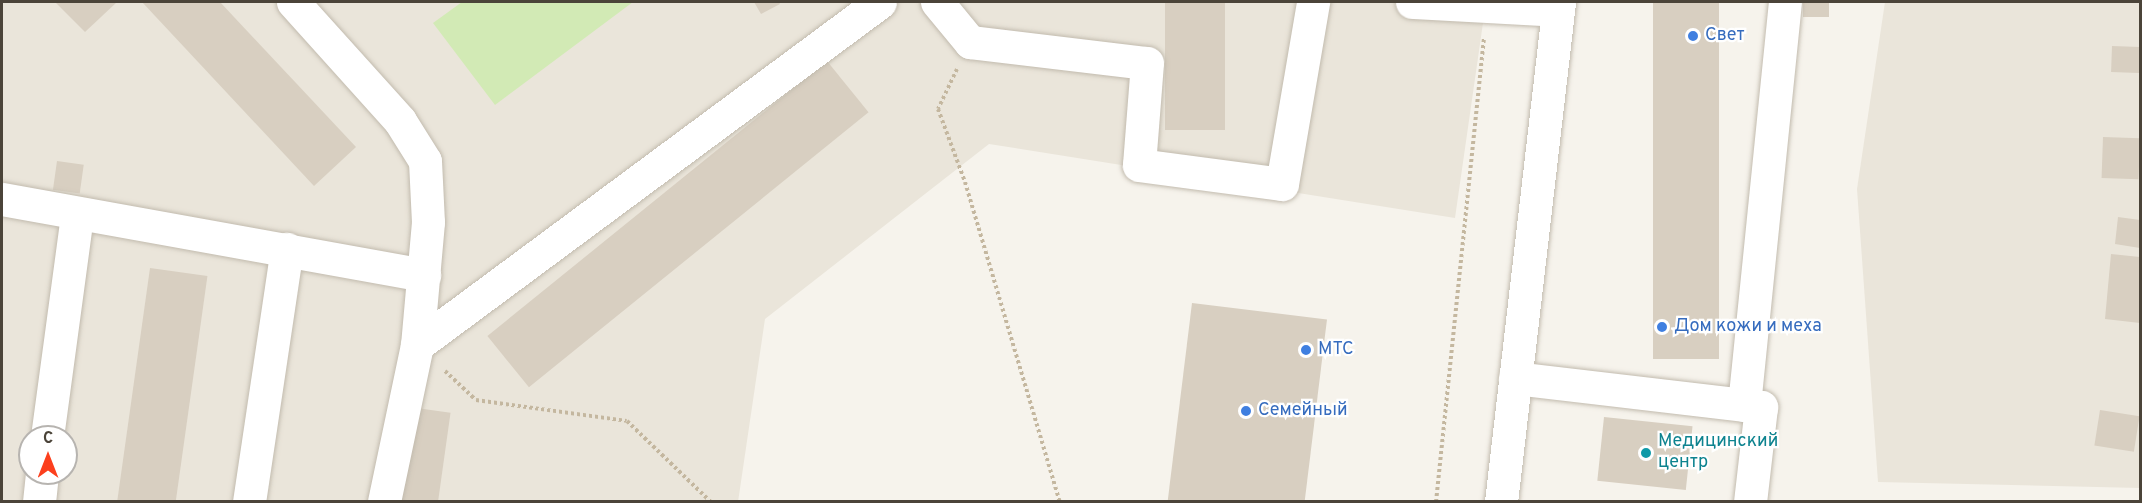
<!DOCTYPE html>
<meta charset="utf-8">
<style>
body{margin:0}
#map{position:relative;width:2142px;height:503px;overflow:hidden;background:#f6f3ec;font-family:Overpass,sans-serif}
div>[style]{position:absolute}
.residential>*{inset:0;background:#eae5da}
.green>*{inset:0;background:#d2eab5}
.building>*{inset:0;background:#d8cfc1;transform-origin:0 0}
.path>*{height:4px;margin-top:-2px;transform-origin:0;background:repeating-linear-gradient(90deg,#c4b79f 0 3px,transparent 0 6px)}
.roads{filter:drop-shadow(0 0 2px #c2bbae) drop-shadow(0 0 2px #c2bbae)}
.minor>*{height:33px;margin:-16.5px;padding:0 16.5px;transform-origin:16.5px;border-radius:16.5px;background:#fff}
.dots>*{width:16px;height:16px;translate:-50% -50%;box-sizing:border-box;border:3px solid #fff;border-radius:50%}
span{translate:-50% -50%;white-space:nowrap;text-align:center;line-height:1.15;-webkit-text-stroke:4.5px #fff;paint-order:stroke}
.shop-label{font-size:18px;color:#366cbe}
.left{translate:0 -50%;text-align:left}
.culture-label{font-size:18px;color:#0d838f}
.frame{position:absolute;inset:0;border:3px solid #4b4439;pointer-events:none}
.north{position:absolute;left:18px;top:425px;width:60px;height:60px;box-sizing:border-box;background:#fff;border:2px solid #b7b4b0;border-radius:50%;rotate:0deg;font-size:16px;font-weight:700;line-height:24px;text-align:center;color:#4b4439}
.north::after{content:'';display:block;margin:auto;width:21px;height:27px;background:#fc3f1d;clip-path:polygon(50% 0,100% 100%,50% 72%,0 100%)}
</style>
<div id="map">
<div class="residential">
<div style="clip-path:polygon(evenodd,2px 2px,1486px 2px,1455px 218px,989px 144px,765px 319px,738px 502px,2px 501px,2px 2px,30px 437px,66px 437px,66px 473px,30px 473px,30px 437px)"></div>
<div style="clip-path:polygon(1885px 2px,2140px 2px,2140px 488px,1878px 482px,1857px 189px)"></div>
</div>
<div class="green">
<div style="clip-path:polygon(462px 2px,633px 2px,495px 105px,433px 23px)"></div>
</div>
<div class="building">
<div style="clip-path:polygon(55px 2px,117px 2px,85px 32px)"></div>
<div style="clip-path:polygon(142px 2px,220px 2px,356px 147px,314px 186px)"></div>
<div style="clip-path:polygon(754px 2px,779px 2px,780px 4px,761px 14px)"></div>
<div style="left:1165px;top:2px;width:60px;height:128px"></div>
<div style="left:1653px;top:2px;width:66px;height:357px"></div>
<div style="left:1803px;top:2px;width:26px;height:15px"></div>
<div style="left:2112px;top:46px;width:28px;height:26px;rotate:2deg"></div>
<div style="left:827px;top:61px;width:66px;height:437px;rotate:51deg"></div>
<div style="left:2103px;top:137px;width:37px;height:41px;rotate:2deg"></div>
<div style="left:57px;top:161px;width:27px;height:29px;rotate:8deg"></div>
<div style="clip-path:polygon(2118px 217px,2140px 220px,2140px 248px,2115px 244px)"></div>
<div style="clip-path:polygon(2111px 254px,2140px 257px,2140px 323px,2105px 319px)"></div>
<div style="left:150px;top:268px;width:58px;height:236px;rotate:8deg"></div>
<div style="left:1192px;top:303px;width:136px;height:201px;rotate:7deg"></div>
<div style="left:402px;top:406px;width:49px;height:97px;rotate:8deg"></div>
<div style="left:2100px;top:410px;width:40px;height:36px;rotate:9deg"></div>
<div style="left:1604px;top:417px;width:89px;height:64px;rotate:6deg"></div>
</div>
<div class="path">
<div style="left:957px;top:69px;width:44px;rotate:115.4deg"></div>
<div style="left:938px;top:109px;width:78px;rotate:69.7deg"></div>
<div style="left:965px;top:182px;width:334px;rotate:73.5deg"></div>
<div style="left:445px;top:371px;width:42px;rotate:43.1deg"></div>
<div style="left:476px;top:400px;width:152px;rotate:7.9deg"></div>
<div style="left:627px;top:421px;width:117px;rotate:44deg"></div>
<div style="left:1436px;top:502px;width:466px;rotate:-84.1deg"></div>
</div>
<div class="roads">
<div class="minor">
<div style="left:293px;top:2px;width:160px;rotate:48deg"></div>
<div style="left:400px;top:121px;width:47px;rotate:58deg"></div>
<div style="left:425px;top:161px;width:61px;rotate:87.2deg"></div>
<div style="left:428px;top:222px;width:123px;rotate:95.1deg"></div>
<div style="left:417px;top:345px;width:160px;rotate:101.9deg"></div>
<div style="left:937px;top:2px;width:52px;rotate:50.5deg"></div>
<div style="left:970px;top:42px;width:178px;rotate:6.8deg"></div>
<div style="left:1147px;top:63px;width:102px;rotate:94.5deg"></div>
<div style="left:1139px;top:165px;width:144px;rotate:7.6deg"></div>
<div style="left:1282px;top:184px;width:185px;rotate:-80.3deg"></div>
<div style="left:1412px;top:2px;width:146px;rotate:3.1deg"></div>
<div style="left:2px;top:199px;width:429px;rotate:10.2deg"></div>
<div style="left:417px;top:345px;width:576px;rotate:-36.53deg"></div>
<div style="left:1515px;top:378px;width:248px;rotate:6.7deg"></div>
<div style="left:1761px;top:407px;width:96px;rotate:96.6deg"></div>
<div style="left:1744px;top:405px;width:405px;rotate:-84.2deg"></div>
<div style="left:47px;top:437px;width:225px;rotate:-82.3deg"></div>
<div style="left:39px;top:502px;width:29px;rotate:-84deg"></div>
<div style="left:249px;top:502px;width:256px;rotate:-81.5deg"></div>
<div style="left:1501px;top:502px;width:503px;rotate:-83.38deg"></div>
</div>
</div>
<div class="dots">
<div style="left:1693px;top:36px;background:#3f7fe0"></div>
<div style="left:1662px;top:327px;background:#3f7fe0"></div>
<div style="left:1306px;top:350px;background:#3f7fe0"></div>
<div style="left:1246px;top:411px;background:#3f7fe0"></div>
<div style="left:1646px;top:453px;background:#0f9aa8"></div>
</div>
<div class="shop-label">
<span class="left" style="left:1705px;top:36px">Свет</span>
<span class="left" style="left:1674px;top:327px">Дом кожи и меха</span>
<span class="left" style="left:1318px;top:350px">МТС</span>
<span class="left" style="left:1258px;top:411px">Семейный</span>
</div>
<div class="culture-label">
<span class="left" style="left:1658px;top:453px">Медицинский<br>центр</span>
</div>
<div class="frame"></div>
<div class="north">С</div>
</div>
